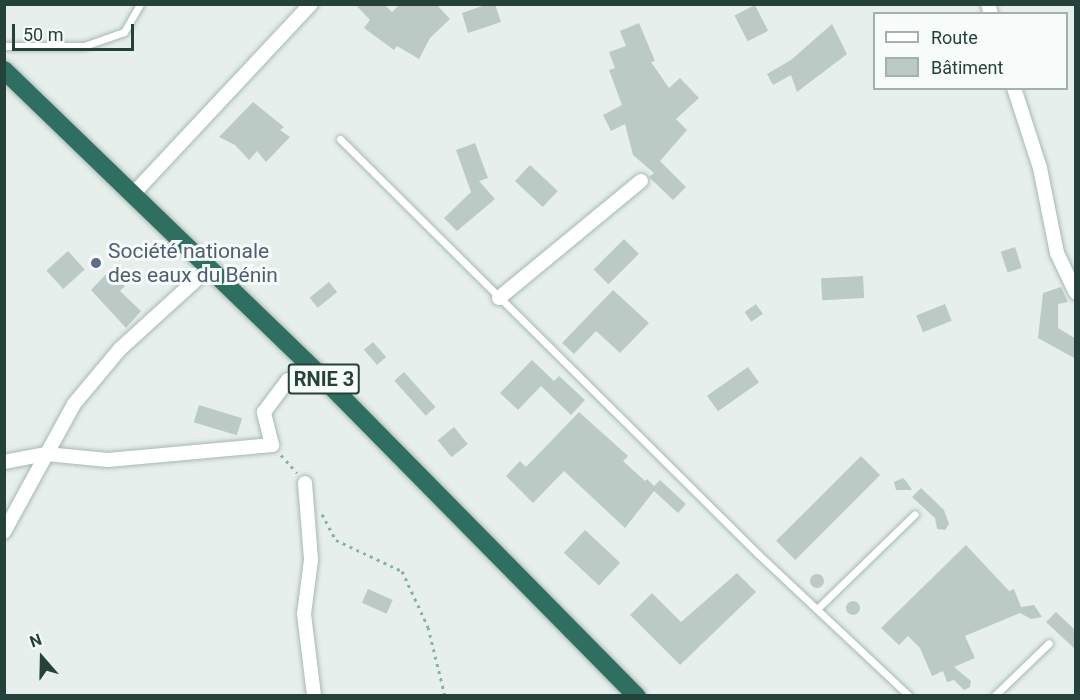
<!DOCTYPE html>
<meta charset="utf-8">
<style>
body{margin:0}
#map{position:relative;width:1080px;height:700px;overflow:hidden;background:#e6efeb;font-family:Roboto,sans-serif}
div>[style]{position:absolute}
.building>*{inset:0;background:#bbcac4;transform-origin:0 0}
.round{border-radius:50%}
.path>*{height:3px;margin-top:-1.5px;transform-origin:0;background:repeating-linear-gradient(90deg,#86b3a5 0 3px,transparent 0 7.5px)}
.roads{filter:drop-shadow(0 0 2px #a8b8b2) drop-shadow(0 0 2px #a8b8b2)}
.lane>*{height:7px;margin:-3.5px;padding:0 3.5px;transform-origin:3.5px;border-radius:3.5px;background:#fff}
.street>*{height:14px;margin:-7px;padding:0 7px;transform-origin:7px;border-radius:7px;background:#fff}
.highway>*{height:18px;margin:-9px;padding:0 9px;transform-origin:9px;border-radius:9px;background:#2f6f62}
.dots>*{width:16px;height:16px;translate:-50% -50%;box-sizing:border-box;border:3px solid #f7fbf9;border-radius:50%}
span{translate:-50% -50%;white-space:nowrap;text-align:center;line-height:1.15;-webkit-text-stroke:6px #f7fbf9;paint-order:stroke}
.shield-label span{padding:2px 4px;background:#f7fbf9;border:2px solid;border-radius:4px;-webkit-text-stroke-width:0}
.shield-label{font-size:20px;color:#24423a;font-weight:700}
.service-label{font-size:21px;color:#4e5e75}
.left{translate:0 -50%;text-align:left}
.frame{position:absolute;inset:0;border:6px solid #24423a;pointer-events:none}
.legend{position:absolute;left:873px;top:12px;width:195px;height:78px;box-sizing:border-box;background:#f7fbf9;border:2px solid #a3b1ad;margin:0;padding:8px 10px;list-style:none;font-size:18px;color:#24423a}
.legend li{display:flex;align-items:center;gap:12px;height:30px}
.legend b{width:30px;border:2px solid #a3b1ad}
.north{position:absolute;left:12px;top:628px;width:60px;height:60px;-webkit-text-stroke:4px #f7fbf9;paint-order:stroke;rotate:340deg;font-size:16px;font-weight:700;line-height:24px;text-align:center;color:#24423a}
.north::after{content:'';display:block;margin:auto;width:21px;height:27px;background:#24423a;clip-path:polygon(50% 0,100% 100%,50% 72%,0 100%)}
.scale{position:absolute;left:12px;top:24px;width:122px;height:27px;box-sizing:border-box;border:3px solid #24423a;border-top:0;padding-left:8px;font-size:18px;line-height:21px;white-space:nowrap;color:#24423a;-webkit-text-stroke:4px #f7fbf9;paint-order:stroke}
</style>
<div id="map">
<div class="building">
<div style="clip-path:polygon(355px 4px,384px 4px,392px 12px,400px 4px,436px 4px,450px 19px,430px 38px,419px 59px,397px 46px,394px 50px,364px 28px,370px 20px)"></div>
<div style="clip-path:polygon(488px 4px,495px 4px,501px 22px,468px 33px,462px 13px)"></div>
<div style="left:755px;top:5px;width:29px;height:23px;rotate:63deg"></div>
<div style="clip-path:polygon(639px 23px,655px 61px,651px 62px,669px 88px,680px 78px,699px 98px,676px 119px,687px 130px,660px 161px,686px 187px,673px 200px,649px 177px,654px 173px,633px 155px,625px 124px,611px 131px,603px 115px,622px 105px,609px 70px,615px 68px,609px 52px,626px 46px,620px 31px)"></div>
<div style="clip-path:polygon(832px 24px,847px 54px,797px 92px,791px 75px,773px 85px,767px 74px,791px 60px)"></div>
<div style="clip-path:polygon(253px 102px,284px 127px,280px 130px,290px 137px,266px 162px,257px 151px,249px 160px,235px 145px,219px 137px)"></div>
<div style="clip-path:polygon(475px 143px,488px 178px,479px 181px,495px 199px,457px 231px,444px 218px,471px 192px,456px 150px)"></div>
<div style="left:530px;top:165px;width:38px;height:22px;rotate:43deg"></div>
<div style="left:624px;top:239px;width:21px;height:43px;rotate:45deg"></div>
<div style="left:1015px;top:247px;width:22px;height:15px;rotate:72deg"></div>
<div style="left:68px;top:251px;width:25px;height:29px;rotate:48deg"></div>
<div style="clip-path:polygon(109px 271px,125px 286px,120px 291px,141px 311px,126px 328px,91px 290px)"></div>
<div style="left:863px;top:276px;width:22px;height:42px;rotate:87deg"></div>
<div style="left:329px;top:282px;width:13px;height:25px;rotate:51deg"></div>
<div style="clip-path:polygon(1061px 287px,1068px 302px,1058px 304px,1058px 328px,1076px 339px,1076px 359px,1038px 338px,1043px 293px)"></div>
<div style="clip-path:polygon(613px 290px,649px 323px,620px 353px,596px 331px,574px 354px,562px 343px)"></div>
<div style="left:756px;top:304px;width:12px;height:14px;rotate:55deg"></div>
<div style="left:945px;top:304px;width:18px;height:31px;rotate:68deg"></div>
<div style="left:373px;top:342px;width:20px;height:12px;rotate:49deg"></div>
<div style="clip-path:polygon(532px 360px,554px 381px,559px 376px,585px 400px,571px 415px,541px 386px,518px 410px,500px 393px)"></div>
<div style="left:748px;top:367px;width:19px;height:50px;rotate:55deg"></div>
<div style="left:404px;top:372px;width:47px;height:13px;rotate:48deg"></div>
<div style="left:199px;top:405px;width:45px;height:18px;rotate:17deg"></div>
<div style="clip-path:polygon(579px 412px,628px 456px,623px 461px,645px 481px,647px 479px,654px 486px,660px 480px,686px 504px,678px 513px,654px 491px,625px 528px,564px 471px,533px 503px,506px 476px,520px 461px,526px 467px)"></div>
<div style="left:454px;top:427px;width:22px;height:21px;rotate:51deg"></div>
<div style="left:861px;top:456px;width:27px;height:120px;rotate:45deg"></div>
<div style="clip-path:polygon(903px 478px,906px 481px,912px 490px,896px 490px,894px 482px)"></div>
<div style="clip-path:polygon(921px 488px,944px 510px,949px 524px,945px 530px,937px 529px,935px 518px,912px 497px)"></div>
<div style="left:585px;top:530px;width:48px;height:31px;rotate:43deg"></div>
<div style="clip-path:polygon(966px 545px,1009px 591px,1014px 589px,1021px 607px,1034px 605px,1042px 617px,1031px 619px,1020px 613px,965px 636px,975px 658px,954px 667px,971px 681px,970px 687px,964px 690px,954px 680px,947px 682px,943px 671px,932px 676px,920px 648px,908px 636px,899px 645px,881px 628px)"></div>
<div style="clip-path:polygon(737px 573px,756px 592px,680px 665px,630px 615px,652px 593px,681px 622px)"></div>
<div class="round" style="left:810px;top:574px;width:14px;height:14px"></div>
<div style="left:368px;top:589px;width:27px;height:15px;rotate:24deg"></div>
<div class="round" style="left:846px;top:601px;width:14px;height:14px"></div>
<div style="clip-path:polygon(1056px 612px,1076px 631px,1076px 650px,1046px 622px)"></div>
</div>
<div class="path">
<div style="left:281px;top:455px;width:24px;rotate:48deg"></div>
<div style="left:322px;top:514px;width:30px;rotate:62deg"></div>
<div style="left:336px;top:540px;width:73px;rotate:25.2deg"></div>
<div style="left:402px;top:571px;width:62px;rotate:65.1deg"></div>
<div style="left:428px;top:627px;width:71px;rotate:76.2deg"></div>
</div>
<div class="roads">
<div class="lane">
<div style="left:4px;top:46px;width:80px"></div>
<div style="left:84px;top:46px;width:42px;rotate:-19.3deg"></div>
<div style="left:124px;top:32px;width:32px;rotate:-60deg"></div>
<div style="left:340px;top:139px;width:589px;rotate:44.79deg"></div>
<div style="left:758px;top:554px;width:207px;rotate:43.2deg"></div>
<div style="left:817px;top:609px;width:136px;rotate:-44.1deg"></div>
<div style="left:994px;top:696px;width:76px;rotate:-43.9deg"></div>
</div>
<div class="street">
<div style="left:988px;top:4px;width:10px;rotate:73deg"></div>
<div style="left:1014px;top:88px;width:84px;rotate:72deg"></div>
<div style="left:1040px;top:168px;width:87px;rotate:78.7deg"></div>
<div style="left:1057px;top:253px;width:44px;rotate:64.6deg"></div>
<div style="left:134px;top:193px;width:259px;rotate:-46.9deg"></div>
<div style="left:499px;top:298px;width:184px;rotate:-39.5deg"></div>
<div style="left:4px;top:462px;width:43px;rotate:-10.8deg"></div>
<div style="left:46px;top:454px;width:62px;rotate:5.5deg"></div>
<div style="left:108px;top:460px;width:165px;rotate:-5.2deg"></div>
<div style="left:272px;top:445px;width:34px;rotate:-104deg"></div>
<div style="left:264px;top:412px;width:40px;rotate:-53deg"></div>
<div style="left:288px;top:380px;width:32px;rotate:-11deg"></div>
<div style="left:305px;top:483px;width:77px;rotate:85.5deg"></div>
<div style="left:311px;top:560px;width:54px;rotate:97.4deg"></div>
<div style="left:304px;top:614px;width:83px;rotate:83deg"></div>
<div style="left:4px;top:532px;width:146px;rotate:-61.3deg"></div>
<div style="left:74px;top:404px;width:72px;rotate:-50.1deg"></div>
<div style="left:120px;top:349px;width:120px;rotate:-42.3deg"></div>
</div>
<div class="highway">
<div style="left:4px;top:70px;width:438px;rotate:44deg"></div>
<div style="left:319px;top:374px;width:453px;rotate:45.4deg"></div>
</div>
</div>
<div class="dots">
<div style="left:96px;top:263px;background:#5c6f8a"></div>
</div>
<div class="shield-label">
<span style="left:324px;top:379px">RNIE 3</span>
</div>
<div class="service-label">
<span class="left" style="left:108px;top:263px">Société nationale<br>des eaux du Bénin</span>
</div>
<div class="frame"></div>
<ul class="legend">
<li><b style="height:8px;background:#fff"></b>Route</li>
<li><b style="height:16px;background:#bbcac4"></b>Bâtiment</li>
</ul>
<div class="north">N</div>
<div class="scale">50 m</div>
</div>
